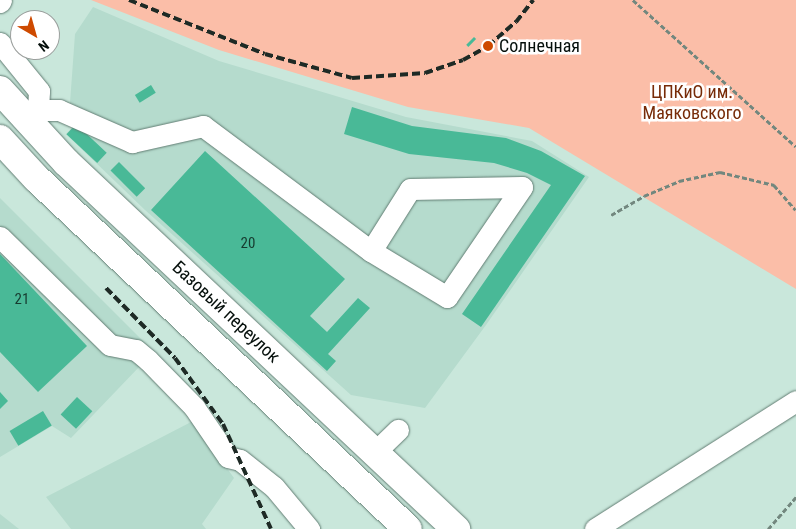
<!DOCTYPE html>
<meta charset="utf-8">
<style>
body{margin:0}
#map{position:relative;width:796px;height:529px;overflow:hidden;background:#c9e7db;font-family:"Roboto Condensed",sans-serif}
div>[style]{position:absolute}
.built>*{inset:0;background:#b5dbcd}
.green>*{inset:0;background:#fbbea8}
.building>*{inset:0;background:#49b997;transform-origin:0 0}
.path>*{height:2.5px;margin-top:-1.25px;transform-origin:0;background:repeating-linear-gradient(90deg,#72877e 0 5px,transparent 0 7.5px)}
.roads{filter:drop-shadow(0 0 1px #617c72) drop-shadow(0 0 1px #617c72)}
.minor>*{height:21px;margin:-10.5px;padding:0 10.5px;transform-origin:10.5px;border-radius:10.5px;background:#fff}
.major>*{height:28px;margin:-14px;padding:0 14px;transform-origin:14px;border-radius:14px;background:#fff}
.rail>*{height:4px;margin-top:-2px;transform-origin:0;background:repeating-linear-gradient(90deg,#1e2a25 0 8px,transparent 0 12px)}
.dots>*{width:14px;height:14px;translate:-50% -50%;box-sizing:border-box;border:2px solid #fff;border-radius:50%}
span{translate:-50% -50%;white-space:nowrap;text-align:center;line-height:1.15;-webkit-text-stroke:5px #fff;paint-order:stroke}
.number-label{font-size:15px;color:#163a2e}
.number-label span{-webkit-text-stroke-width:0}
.poi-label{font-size:18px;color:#050f0b}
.left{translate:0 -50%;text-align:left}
.park-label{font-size:18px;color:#772b08}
.street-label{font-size:18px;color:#050f0b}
.north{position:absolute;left:10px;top:10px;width:50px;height:50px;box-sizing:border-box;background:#fff;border:1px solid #9b9f9d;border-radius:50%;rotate:142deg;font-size:14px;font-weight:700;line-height:20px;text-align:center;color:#050f0b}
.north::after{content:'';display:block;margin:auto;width:18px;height:22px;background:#ce4a00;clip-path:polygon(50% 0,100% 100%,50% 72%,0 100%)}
</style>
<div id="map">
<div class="built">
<div style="clip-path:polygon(93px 7px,219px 61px,406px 117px,532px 141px,589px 177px,486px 325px,425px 408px,351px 395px,145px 210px,66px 134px,80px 120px,75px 105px,70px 103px,75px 34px)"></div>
<div style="clip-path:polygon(0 198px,156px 354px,140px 366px,71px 438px,52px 426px,0 457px)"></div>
<div style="clip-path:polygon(193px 421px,234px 478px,202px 524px,206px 529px,71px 529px,46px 497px)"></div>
<div style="clip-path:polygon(0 514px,19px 529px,0 529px)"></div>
</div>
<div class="green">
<div style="clip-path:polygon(91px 0,796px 0,796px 289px,529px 128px,408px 107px,219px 50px)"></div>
</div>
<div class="building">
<div style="left:474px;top:37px;width:3px;height:11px;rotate:45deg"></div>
<div style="left:151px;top:85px;width:9px;height:19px;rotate:58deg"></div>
<div style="clip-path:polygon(352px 107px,412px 126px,506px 138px,541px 151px,585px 176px,481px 327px,462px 314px,551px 185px,527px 173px,494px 163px,409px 154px,344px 134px)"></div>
<div style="left:76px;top:124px;width:42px;height:14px;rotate:43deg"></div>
<div style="clip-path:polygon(205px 151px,345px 279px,310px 316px,327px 332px,358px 298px,370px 308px,328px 354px,336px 361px,327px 371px,151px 210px)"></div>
<div style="left:119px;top:162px;width:37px;height:12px;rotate:45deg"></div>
<div style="clip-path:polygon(0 254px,87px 346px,38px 392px,0 352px)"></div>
<div style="clip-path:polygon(0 392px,8px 401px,0 409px)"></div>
<div style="left:77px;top:397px;width:21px;height:24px;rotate:43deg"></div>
<div style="left:43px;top:411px;width:17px;height:39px;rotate:59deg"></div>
</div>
<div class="path">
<div style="left:633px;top:0;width:219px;rotate:42deg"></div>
<div style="left:611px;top:215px;width:38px;rotate:-30deg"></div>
<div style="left:644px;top:196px;width:38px;rotate:-23deg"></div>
<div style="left:679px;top:181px;width:42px;rotate:-12.4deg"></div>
<div style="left:720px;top:172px;width:56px;rotate:13.5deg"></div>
<div style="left:774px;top:185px;width:33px;rotate:49deg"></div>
<div style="left:768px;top:529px;width:43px;rotate:-48.8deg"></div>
</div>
<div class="roads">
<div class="minor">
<div style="left:0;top:2px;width:2px;rotate:-63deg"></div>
<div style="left:0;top:43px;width:62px;rotate:50.9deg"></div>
<div style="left:39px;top:91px;width:19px;rotate:93deg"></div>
<div style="left:26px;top:121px;width:16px;rotate:-43deg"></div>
<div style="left:38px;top:110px;width:21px"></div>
<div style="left:59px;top:110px;width:80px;rotate:23.7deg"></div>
<div style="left:132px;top:142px;width:73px;rotate:-12.7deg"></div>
<div style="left:203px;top:126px;width:209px;rotate:36.7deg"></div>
<div style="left:371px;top:251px;width:73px;rotate:-57.8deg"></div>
<div style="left:410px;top:189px;width:112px;rotate:-1deg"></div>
<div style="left:522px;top:187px;width:133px;rotate:124.3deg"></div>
<div style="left:447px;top:297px;width:89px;rotate:-148.8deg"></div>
<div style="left:0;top:237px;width:154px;rotate:44.5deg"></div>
<div style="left:110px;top:345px;width:26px;rotate:11deg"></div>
<div style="left:136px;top:350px;width:16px;rotate:40deg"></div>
<div style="left:148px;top:360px;width:66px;rotate:45.6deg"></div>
<div style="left:194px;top:407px;width:60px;rotate:55.8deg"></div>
<div style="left:228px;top:457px;width:12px;rotate:14deg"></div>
<div style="left:240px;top:460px;width:43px;rotate:38.5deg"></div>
<div style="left:274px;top:487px;width:55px;rotate:50.2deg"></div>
<div style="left:375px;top:452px;width:32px;rotate:-44deg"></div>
<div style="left:595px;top:529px;width:238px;rotate:-32.5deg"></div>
</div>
<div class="major">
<div style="left:0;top:90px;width:98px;rotate:47.5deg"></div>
<div style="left:66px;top:162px;width:536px;rotate:43.26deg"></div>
<div style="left:0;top:139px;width:53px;rotate:47.3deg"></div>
<div style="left:36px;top:178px;width:511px;rotate:43.34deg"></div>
</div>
</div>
<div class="rail">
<div style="left:129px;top:0;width:146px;rotate:21.7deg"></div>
<div style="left:265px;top:54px;width:90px;rotate:15.4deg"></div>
<div style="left:352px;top:78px;width:73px;rotate:-3.9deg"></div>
<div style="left:425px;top:73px;width:40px;rotate:-18.9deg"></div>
<div style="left:463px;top:60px;width:29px;rotate:-29deg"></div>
<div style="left:488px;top:46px;width:37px;rotate:-41deg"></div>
<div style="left:516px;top:22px;width:28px;rotate:-52deg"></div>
<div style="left:106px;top:288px;width:98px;rotate:45.4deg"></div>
<div style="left:175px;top:358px;width:82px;rotate:54deg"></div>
<div style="left:223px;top:424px;width:115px;rotate:65.4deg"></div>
</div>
<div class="dots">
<div style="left:488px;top:46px;background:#ce4a00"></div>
</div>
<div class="number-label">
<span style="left:248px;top:244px">20</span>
<span style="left:22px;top:300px">21</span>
</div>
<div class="poi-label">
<span class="left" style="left:499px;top:46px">Солнечная</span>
</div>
<div class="park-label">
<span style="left:692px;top:103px">ЦПКиО им.<br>Маяковского</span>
</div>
<div class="street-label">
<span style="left:226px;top:312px;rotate:43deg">Базовый переулок</span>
</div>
<div class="north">N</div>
</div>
